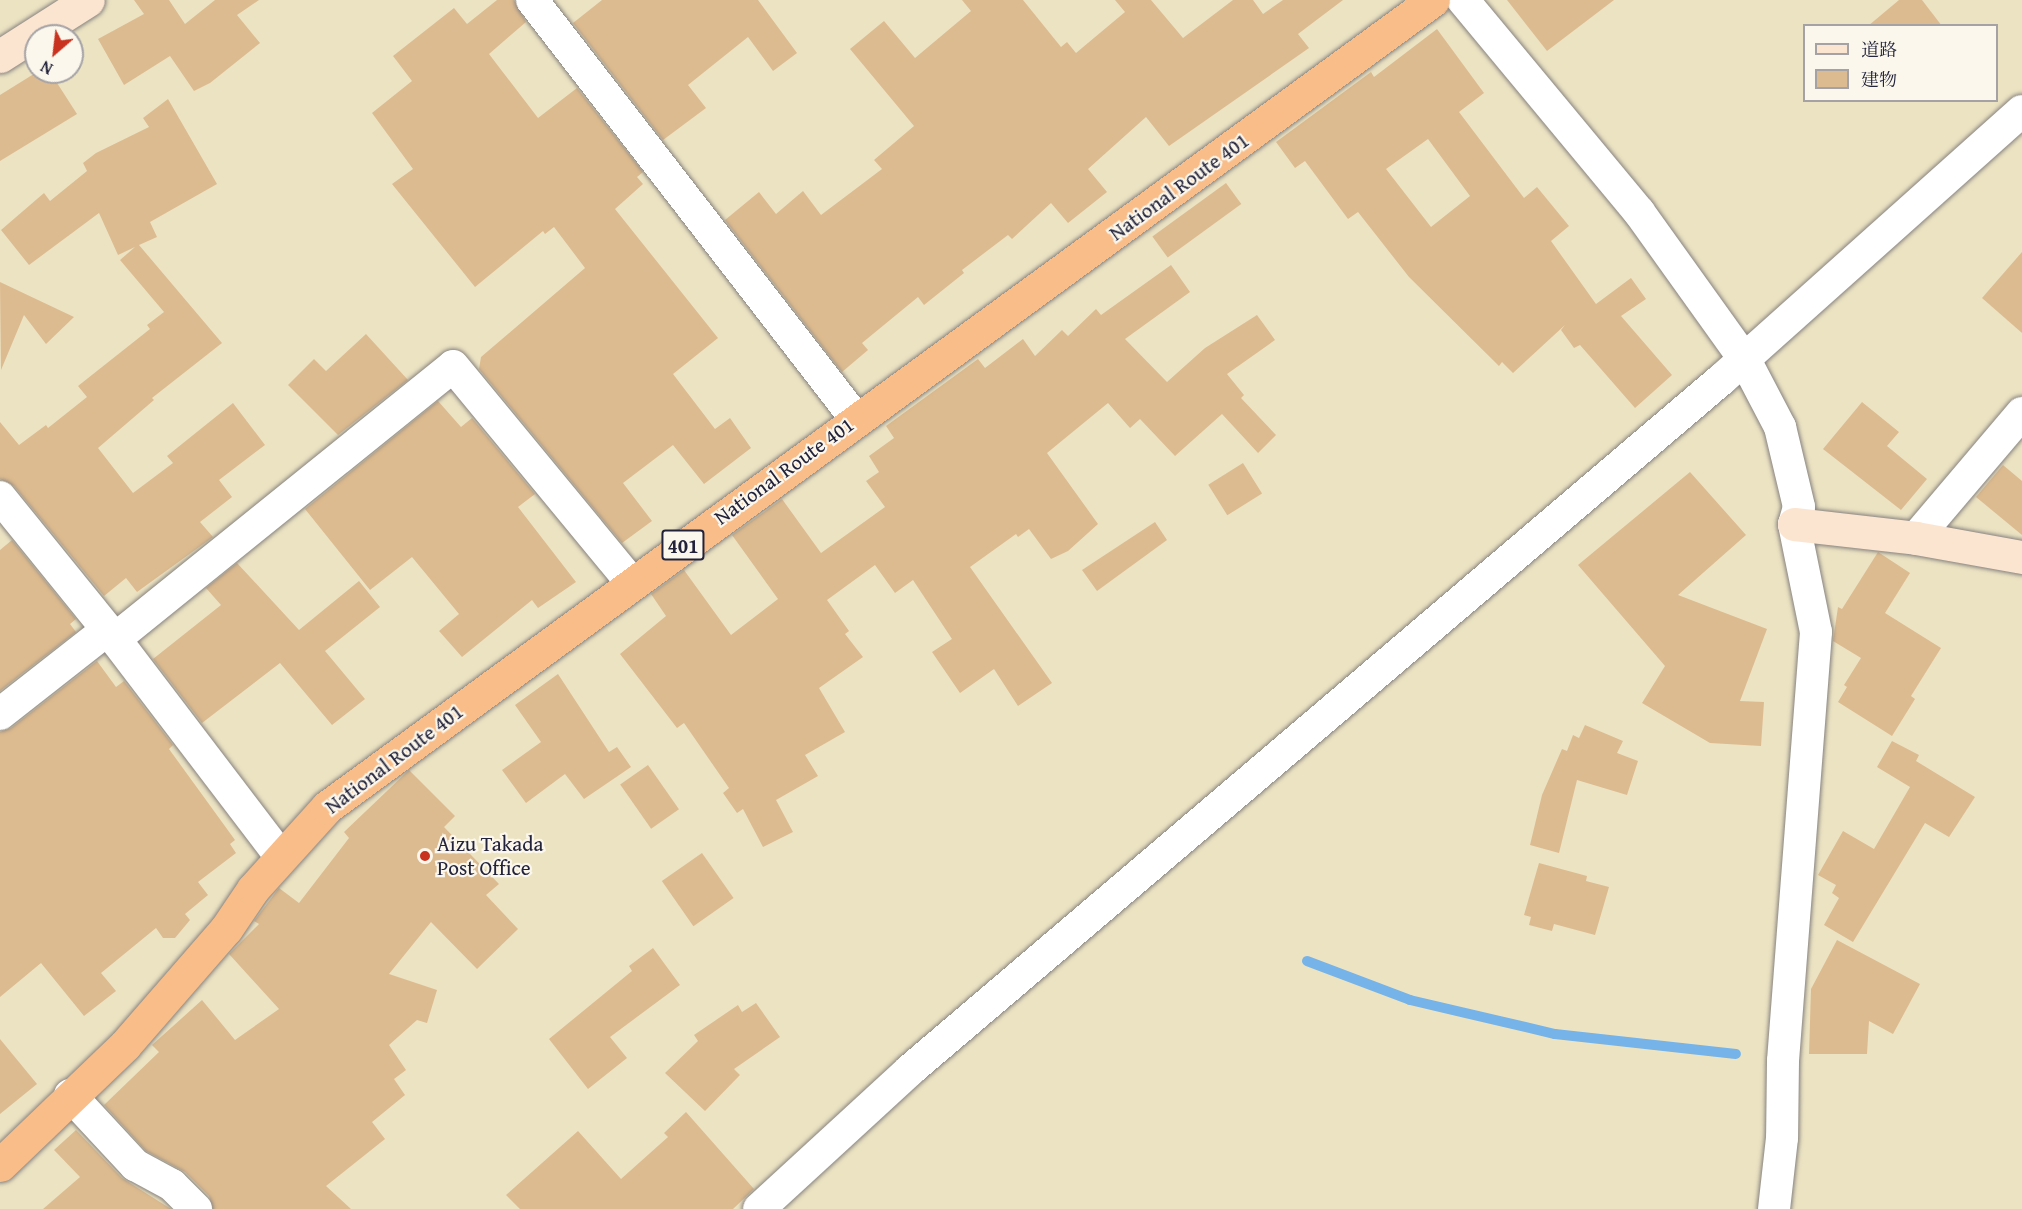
<!DOCTYPE html>
<meta charset="utf-8">
<style>
body{margin:0}
#map{position:relative;width:2022px;height:1209px;overflow:hidden;background:#ece3c3;font-family:"Gentium Book Plus","Noto Serif JP",serif}
div>[style]{position:absolute}
.stream>*{height:10px;margin:-5px;padding:0 5px;transform-origin:5px;border-radius:5px;background:#76b3e8}
.building>*{inset:0;background:#ddbb90;transform-origin:0 0}
.roads{filter:drop-shadow(0 0 2px #87827f) drop-shadow(0 0 2px #87827f)}
.street>*{height:32px;margin:-16px;padding:0 16px;transform-origin:16px;border-radius:16px;background:#fff}
.secondary>*{height:33px;margin:-16.5px;padding:0 16.5px;transform-origin:16.5px;border-radius:16.5px;background:#fce5d0}
.highway>*{height:33px;margin:-16.5px;padding:0 16.5px;transform-origin:16.5px;border-radius:16.5px;background:#f8bd89}
.dots>*{width:16px;height:16px;translate:-50% -50%;box-sizing:border-box;border:3px solid #fbf7ec;border-radius:50%}
span{translate:-50% -50%;white-space:nowrap;text-align:center;line-height:1.15;-webkit-text-stroke:4.5px #fbf7ec;paint-order:stroke}
.shield-label span{padding:2px 4px;background:#fbf7ec;border:2px solid;border-radius:4px;-webkit-text-stroke-width:0}
.shield-label{font-size:20px;color:#22223b;font-weight:700}
.street-label{font-size:21px;color:#22223b}
.poi-label{font-size:21px;color:#22223b}
.left{translate:0 -50%;text-align:left}
.legend{position:absolute;left:1803px;top:24px;width:195px;height:78px;box-sizing:border-box;background:#fbf7ec;border:2px solid #a4a2a5;margin:0;padding:8px 10px;list-style:none;font-size:18px;color:#22223b}
.legend li{display:flex;align-items:center;gap:12px;height:30px}
.legend b{width:30px;border:2px solid #a4a2a5}
.north{position:absolute;left:24px;top:24px;width:60px;height:60px;box-sizing:border-box;background:#fbf7ec;border:2px solid #a4a2a5;border-radius:50%;rotate:208deg;font-size:16px;font-weight:700;line-height:24px;text-align:center;color:#22223b}
.north::after{content:'';display:block;margin:auto;width:21px;height:27px;background:#c8321e;clip-path:polygon(50% 0,100% 100%,50% 72%,0 100%)}
</style>
<div id="map">
<div class="stream">
<div style="left:1307px;top:961px;width:110px;rotate:20.7deg"></div>
<div style="left:1410px;top:1000px;width:149px;rotate:13.2deg"></div>
<div style="left:1555px;top:1034px;width:182px;rotate:6.3deg"></div>
</div>
<div class="building">
<div style="clip-path:polygon(134px 0,169px 0,185px 24px,215px 0,259px 0,237px 15px,260px 43px,210px 83px,194px 91px,170px 56px,124px 85px,98px 39px,144px 14px)"></div>
<div style="clip-path:polygon(497px 0,514px 0,526px 22px,489px 54px,538px 118px,577px 88px,643px 172px,637px 177px,643px 184px,615px 209px,718px 338px,673px 374px,715px 429px,730px 418px,751px 448px,704px 484px,673px 445px,623px 483px,652px 521px,622px 543px,479px 369px,481px 357px,585px 268px,554px 227px,545px 234px,543px 231px,475px 287px,392px 184px,413px 169px,372px 113px,412px 81px,393px 56px,454px 8px,467px 24px)"></div>
<div style="clip-path:polygon(602px 0,758px 0,797px 53px,773px 71px,748px 37px,688px 85px,706px 108px,663px 140px,573px 23px)"></div>
<div style="clip-path:polygon(962px 0,1023px 0,1061px 47px,1067px 42px,1076px 53px,1125px 12px,1115px 0,1151px 0,1183px 38px,1233px 0,1253px 0,1263px 14px,1283px 0,1343px 0,1298px 34px,1309px 48px,1169px 146px,1146px 117px,1088px 169px,1107px 192px,1068px 223px,1051px 203px,1012px 239px,1008px 235px,962px 270px,964px 273px,924px 305px,918px 297px,862px 343px,868px 350px,842px 372px,725px 220px,759px 192px,776px 214px,803px 191px,821px 215px,882px 169px,874px 160px,914px 126px,850px 49px,884px 21px,915px 58px,971px 11px)"></div>
<div style="clip-path:polygon(1507px 0,1614px 0,1547px 51px)"></div>
<div style="clip-path:polygon(1899px 0,1922px 0,1942px 26px,1868px 26px)"></div>
<div style="clip-path:polygon(evenodd,1437px 29px,1484px 93px,1459px 112px,1524px 198px,1537px 187px,1569px 226px,1551px 241px,1596px 304px,1631px 278px,1646px 299px,1621px 316px,1672px 375px,1635px 408px,1580px 345px,1574px 348px,1561px 330px,1565px 325px,1513px 373px,1502px 362px,1499px 366px,1409px 277px,1358px 212px,1348px 219px,1305px 161px,1295px 168px,1276px 142px,1371px 72px,1374px 77px,1437px 29px,1428px 139px,1470px 196px,1431px 227px,1386px 169px,1428px 139px)"></div>
<div style="clip-path:polygon(37px 72px,50px 72px,77px 114px,0 161px,0 95px)"></div>
<div style="clip-path:polygon(168px 99px,217px 184px,150px 222px,157px 237px,139px 245px,222px 343px,152px 398px,154px 400px,98px 448px,133px 493px,173px 463px,167px 456px,233px 403px,265px 445px,219px 480px,232px 497px,200px 522px,213px 537px,137px 592px,126px 578px,104px 596px,14px 486px,0 479px,0 422px,19px 445px,46px 425px,48px 428px,87px 397px,78px 386px,150px 329px,147px 325px,164px 312px,120px 260px,135px 247px,118px 255px,99px 213px,29px 265px,1px 230px,44px 193px,50px 201px,87px 171px,83px 163px,96px 153px,149px 127px,143px 118px)"></div>
<div style="left:1226px;top:183px;width:26px;height:91px;rotate:54deg"></div>
<div style="clip-path:polygon(2022px 252px,2022px 333px,1982px 298px)"></div>
<div style="clip-path:polygon(1171px 265px,1190px 292px,1125px 339px,1167px 382px,1205px 348px,1257px 315px,1275px 340px,1227px 374px,1244px 395px,1241px 398px,1276px 435px,1258px 453px,1222px 414px,1175px 456px,1140px 419px,1130px 428px,1108px 403px,1047px 453px,1098px 524px,1068px 551px,1051px 559px,1029px 529px,1018px 537px,1016px 534px,970px 567px,1052px 683px,1018px 706px,994px 669px,960px 693px,932px 652px,952px 639px,913px 580px,895px 593px,875px 565px,827px 600px,849px 631px,845px 634px,863px 657px,819px 688px,845px 732px,805px 755px,818px 776px,776px 800px,793px 832px,763px 847px,743px 809px,737px 813px,723px 793px,729px 788px,684px 723px,677px 728px,620px 654px,666px 616px,651px 594px,684px 570px,731px 635px,778px 599px,732px 535px,782px 499px,821px 553px,885px 507px,866px 481px,879px 472px,869px 456px,894px 438px,886px 426px,978px 359px,985px 368px,1023px 339px,1035px 356px,1062px 330px,1068px 336px,1096px 309px,1101px 315px)"></div>
<div style="clip-path:polygon(0 282px,74px 317px,46px 344px,24px 315px,1px 370px)"></div>
<div style="clip-path:polygon(366px 334px,408px 380px,338px 435px,288px 385px,314px 359px,326px 371px)"></div>
<div style="clip-path:polygon(438px 401px,461px 427px,472px 418px,535px 494px,518px 507px,576px 582px,538px 608px,532px 600px,462px 657px,439px 631px,459px 614px,412px 557px,370px 590px,305px 509px)"></div>
<div style="clip-path:polygon(1862px 402px,1899px 432px,1887px 446px,1927px 479px,1901px 510px,1823px 449px)"></div>
<div style="left:1243px;top:463px;width:36px;height:41px;rotate:58deg"></div>
<div style="clip-path:polygon(2003px 465px,2022px 481px,2022px 535px,1976px 497px)"></div>
<div style="clip-path:polygon(1690px 472px,1746px 535px,1678px 595px,1767px 629px,1740px 701px,1764px 702px,1761px 746px,1710px 743px,1642px 703px,1665px 666px,1578px 565px)"></div>
<div style="clip-path:polygon(1155px 522px,1167px 540px,1097px 591px,1082px 570px)"></div>
<div style="clip-path:polygon(12px 540px,76px 619px,70px 624px,76px 632px,0 691px,0 550px)"></div>
<div style="clip-path:polygon(1878px 552px,1910px 573px,1885px 613px,1941px 648px,1911px 696px,1915px 699px,1892px 736px,1838px 702px,1847px 687px,1844px 685px,1861px 658px,1833px 641px,1838px 607px,1842px 609px)"></div>
<div style="clip-path:polygon(237px 563px,299px 630px,359px 581px,380px 607px,325px 651px,365px 699px,332px 725px,280px 663px,202px 723px,153px 659px,221px 605px,206px 588px)"></div>
<div style="clip-path:polygon(97px 661px,116px 687px,124px 681px,173px 745px,169px 749px,235px 840px,230px 844px,236px 853px,198px 882px,208px 895px,185px 914px,190px 920px,175px 938px,163px 938px,156px 928px,101px 973px,116px 991px,84px 1016px,41px 963px,0 997px,0 732px,11px 728px)"></div>
<div style="clip-path:polygon(558px 674px,609px 752px,617px 747px,631px 767px,584px 799px,565px 774px,526px 803px,502px 770px,541px 742px,515px 705px)"></div>
<div style="clip-path:polygon(1585px 725px,1623px 741px,1617px 753px,1638px 761px,1627px 795px,1577px 780px,1559px 853px,1530px 845px,1542px 795px,1562px 749px,1567px 751px,1573px 735px,1579px 738px)"></div>
<div style="clip-path:polygon(1892px 741px,1919px 755px,1916px 761px,1975px 797px,1949px 837px,1925px 823px,1853px 942px,1824px 925px,1839px 898px,1832px 893px,1836px 885px,1818px 875px,1843px 831px,1874px 849px,1910px 787px,1877px 767px)"></div>
<div style="left:648px;top:765px;width:54px;height:34px;rotate:55deg"></div>
<div style="clip-path:polygon(409px 770px,455px 816px,444px 827px,499px 884px,486px 895px,518px 929px,477px 969px,431px 922px,389px 974px,437px 990px,427px 1023px,417px 1020px,389px 1045px,406px 1070px,394px 1079px,405px 1095px,372px 1122px,385px 1139px,326px 1186px,351px 1209px,213px 1209px,209px 1196px,185px 1172px,146px 1151px,104px 1105px,159px 1052px,152px 1045px,202px 1000px,235px 1040px,279px 1009px,229px 954px,259px 924px,254px 921px,279px 888px,299px 903px,349px 838px,344px 832px)"></div>
<div style="left:702px;top:853px;width:55px;height:49px;rotate:55deg"></div>
<div style="clip-path:polygon(1539px 863px,1587px 876px,1586px 881px,1609px 887px,1595px 935px,1554px 924px,1552px 931px,1529px 925px,1531px 917px,1524px 915px)"></div>
<div style="clip-path:polygon(1837px 940px,1920px 984px,1893px 1034px,1869px 1021px,1867px 1054px,1809px 1054px,1811px 989px)"></div>
<div style="clip-path:polygon(653px 948px,680px 985px,610px 1037px,627px 1058px,588px 1089px,549px 1039px,632px 971px,629px 966px)"></div>
<div style="clip-path:polygon(756px 1003px,780px 1037px,734px 1069px,740px 1075px,705px 1111px,665px 1073px,698px 1041px,694px 1035px,738px 1005px,742px 1012px)"></div>
<div style="clip-path:polygon(0 1039px,37px 1084px,0 1114px)"></div>
<div style="clip-path:polygon(686px 1112px,754px 1189px,733px 1209px,520px 1209px,506px 1195px,578px 1131px,621px 1179px,668px 1137px,664px 1133px)"></div>
<div style="clip-path:polygon(76px 1130px,122px 1178px,171px 1209px,43px 1209px,80px 1177px,54px 1150px)"></div>
</div>
<div class="roads">
<div class="street">
<div style="left:532px;top:0;width:530px;rotate:52.29deg"></div>
<div style="left:1463px;top:0;width:276px;rotate:50.3deg"></div>
<div style="left:1639px;top:212px;width:182px;rotate:54.4deg"></div>
<div style="left:1745px;top:360px;width:76px;rotate:62.4deg"></div>
<div style="left:1780px;top:427px;width:82px;rotate:76.6deg"></div>
<div style="left:1799px;top:507px;width:18px;rotate:106deg"></div>
<div style="left:1794px;top:524px;width:110px;rotate:78.5deg"></div>
<div style="left:1816px;top:632px;width:430px;rotate:94.4deg"></div>
<div style="left:1783px;top:1061px;width:77px;rotate:90.7deg"></div>
<div style="left:1782px;top:1138px;width:71px;rotate:96.4deg"></div>
<div style="left:0;top:497px;width:183px;rotate:51deg"></div>
<div style="left:115px;top:639px;width:274px;rotate:52.7deg"></div>
<div style="left:1916px;top:538px;width:164px;rotate:-49.7deg"></div>
<div style="left:115px;top:639px;width:434px;rotate:-38.9deg"></div>
<div style="left:453px;top:366px;width:281px;rotate:50.5deg"></div>
<div style="left:0;top:714px;width:136px;rotate:-38.1deg"></div>
<div style="left:70px;top:1095px;width:96px;rotate:47.1deg"></div>
<div style="left:135px;top:1165px;width:42px;rotate:28.4deg"></div>
<div style="left:172px;top:1185px;width:34px;rotate:45deg"></div>
<div style="left:759px;top:1209px;width:205px;rotate:-42.6deg"></div>
<div style="left:910px;top:1070px;width:1066px;rotate:-40.4deg"></div>
<div style="left:1722px;top:379px;width:402px;rotate:-41.8deg"></div>
</div>
<div class="secondary">
<div style="left:0;top:56px;width:104px;rotate:-32.5deg"></div>
<div style="left:1794px;top:524px;width:123px;rotate:6.5deg"></div>
<div style="left:1916px;top:538px;width:108px;rotate:10.2deg"></div>
</div>
<div class="highway">
<div style="left:0;top:1165px;width:173px;rotate:-43.8deg"></div>
<div style="left:125px;top:1045px;width:154px;rotate:-49deg"></div>
<div style="left:226px;top:929px;width:48px;rotate:-56deg"></div>
<div style="left:253px;top:889px;width:110px;rotate:-47.9deg"></div>
<div style="left:327px;top:807px;width:1369px;rotate:-36.12deg"></div>
</div>
</div>
<div class="dots">
<div style="left:425px;top:856px;background:#c8321e"></div>
</div>
<div class="shield-label">
<span style="left:683px;top:545px">401</span>
</div>
<div class="street-label">
<span style="left:1179px;top:187px;rotate:-36deg">National Route 401</span>
<span style="left:784px;top:471px;rotate:-36deg">National Route 401</span>
<span style="left:394px;top:759px;rotate:-37deg">National Route 401</span>
</div>
<div class="poi-label">
<span class="left" style="left:437px;top:856px">Aizu Takada<br>Post Office</span>
</div>
<ul class="legend">
<li><b style="height:8px;background:#fce5d0"></b>道路</li>
<li><b style="height:16px;background:#ddbb90"></b>建物</li>
</ul>
<div class="north">N</div>
</div>
